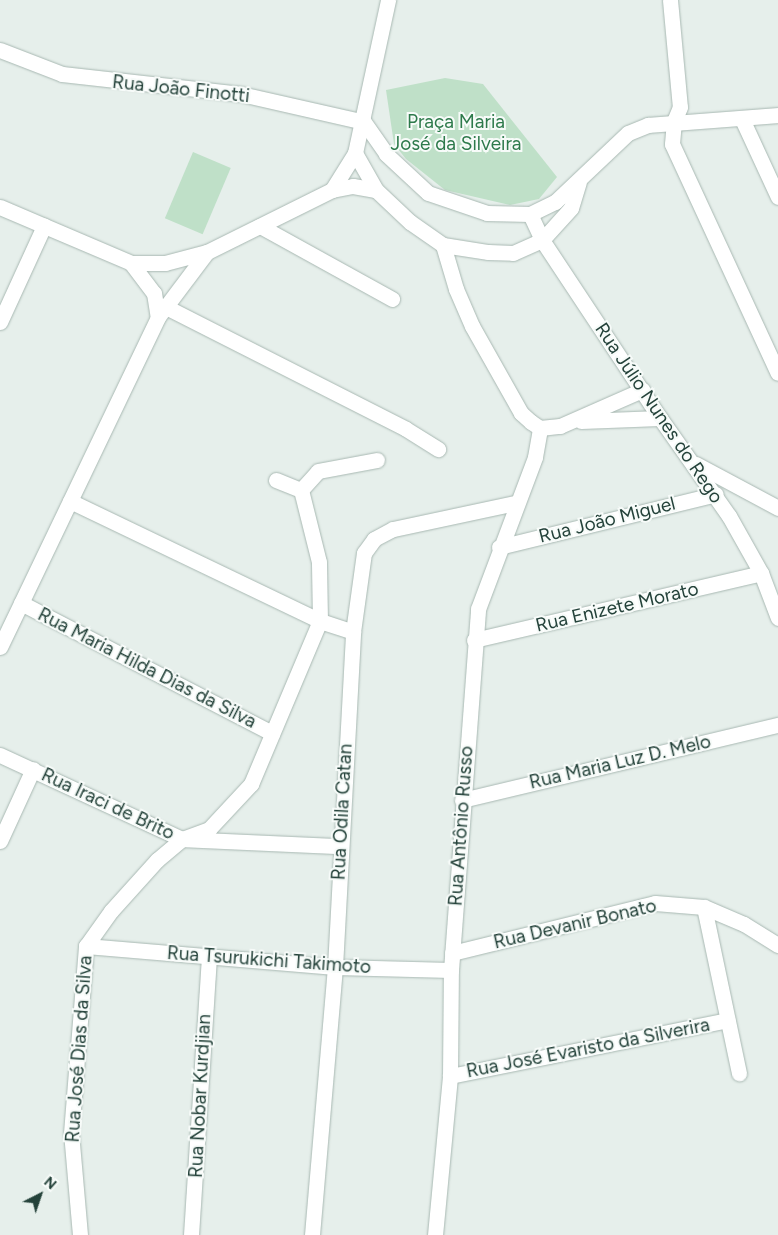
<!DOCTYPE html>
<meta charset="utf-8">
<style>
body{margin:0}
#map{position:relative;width:778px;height:1235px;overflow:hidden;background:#e6efeb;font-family:Figtree,sans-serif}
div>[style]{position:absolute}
.green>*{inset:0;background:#bfe0c8;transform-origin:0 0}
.roads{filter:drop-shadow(0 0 1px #a8b8b2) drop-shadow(0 0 1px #a8b8b2)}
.street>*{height:15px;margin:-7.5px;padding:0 7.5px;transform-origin:7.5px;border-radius:7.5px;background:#fff}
.secondary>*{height:15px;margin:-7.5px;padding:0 7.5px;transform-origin:7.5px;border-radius:7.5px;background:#fff}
span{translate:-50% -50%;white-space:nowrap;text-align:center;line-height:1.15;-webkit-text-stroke:4px #f7fbf9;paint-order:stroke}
.street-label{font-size:19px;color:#24423a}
.park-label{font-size:19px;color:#2d7a4b}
.north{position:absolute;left:15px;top:1170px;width:50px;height:50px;-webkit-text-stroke:4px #f7fbf9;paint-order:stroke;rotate:41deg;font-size:14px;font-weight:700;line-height:20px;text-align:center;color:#24423a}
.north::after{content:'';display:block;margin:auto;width:18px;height:22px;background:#24423a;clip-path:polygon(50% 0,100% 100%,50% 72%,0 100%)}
</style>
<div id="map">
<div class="green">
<div style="clip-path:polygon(445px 78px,483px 84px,557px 177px,539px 199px,510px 205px,445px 190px,406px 159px,394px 144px,386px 90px)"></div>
<div style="left:193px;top:152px;width:41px;height:72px;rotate:23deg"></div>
</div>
<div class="roads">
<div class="street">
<div style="left:0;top:50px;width:66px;rotate:21.2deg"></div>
<div style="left:62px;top:74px;width:180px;rotate:6.4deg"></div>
<div style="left:241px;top:94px;width:126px;rotate:12.8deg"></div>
<div style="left:742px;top:119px;width:86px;rotate:65.2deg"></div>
<div style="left:674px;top:121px;width:23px;rotate:95deg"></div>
<div style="left:672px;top:144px;width:252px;rotate:65.2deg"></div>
<div style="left:530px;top:214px;width:29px;rotate:65deg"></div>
<div style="left:542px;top:240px;width:214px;rotate:56.5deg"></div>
<div style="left:660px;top:418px;width:120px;rotate:54.9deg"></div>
<div style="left:729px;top:516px;width:65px;rotate:60.7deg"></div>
<div style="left:761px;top:573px;width:48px;rotate:69.3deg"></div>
<div style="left:260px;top:226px;width:151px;rotate:28.9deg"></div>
<div style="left:443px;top:245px;width:46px;rotate:73.5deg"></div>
<div style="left:456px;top:289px;width:40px;rotate:66.6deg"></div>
<div style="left:472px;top:326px;width:100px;rotate:60.6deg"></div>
<div style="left:521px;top:413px;width:13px;rotate:42deg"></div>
<div style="left:531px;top:422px;width:11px;rotate:34deg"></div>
<div style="left:540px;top:428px;width:20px;rotate:-6deg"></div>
<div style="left:560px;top:426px;width:90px;rotate:-23.7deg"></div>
<div style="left:164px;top:306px;width:271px;rotate:26.9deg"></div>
<div style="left:406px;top:429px;width:38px;rotate:32deg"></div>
<div style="left:0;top:322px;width:106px;rotate:-65.4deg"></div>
<div style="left:581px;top:421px;width:79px;rotate:-2.2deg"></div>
<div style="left:696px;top:464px;width:93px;rotate:28.2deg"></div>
<div style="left:276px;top:480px;width:27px;rotate:22deg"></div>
<div style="left:70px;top:501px;width:277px;rotate:25.6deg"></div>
<div style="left:320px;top:621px;width:35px;rotate:18deg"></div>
<div style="left:499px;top:547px;width:223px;rotate:-13.7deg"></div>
<div style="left:21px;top:603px;width:283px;rotate:27.4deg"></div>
<div style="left:474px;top:640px;width:295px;rotate:-13.1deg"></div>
<div style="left:0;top:755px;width:200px;rotate:24.8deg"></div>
<div style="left:182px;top:839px;width:157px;rotate:2.6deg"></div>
<div style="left:462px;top:800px;width:325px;rotate:-13.4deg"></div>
<div style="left:0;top:841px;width:79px;rotate:-65.4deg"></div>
<div style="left:704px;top:907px;width:170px;rotate:78.1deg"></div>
<div style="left:86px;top:946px;width:250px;rotate:4.8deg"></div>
<div style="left:335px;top:967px;width:116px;rotate:1.5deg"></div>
<div style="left:452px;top:953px;width:209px;rotate:-13.8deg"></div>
<div style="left:655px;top:903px;width:49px;rotate:4.7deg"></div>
<div style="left:704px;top:907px;width:43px;rotate:23deg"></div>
<div style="left:744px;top:924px;width:40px;rotate:32deg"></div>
<div style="left:450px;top:1076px;width:283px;rotate:-11.4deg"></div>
<div style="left:80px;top:1235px;width:102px;rotate:-95deg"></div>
<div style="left:71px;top:1133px;width:188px;rotate:-85.4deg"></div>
<div style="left:86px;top:946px;width:43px;rotate:-54.5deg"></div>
<div style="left:111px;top:911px;width:69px;rotate:-48deg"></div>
<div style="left:157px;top:860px;width:33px;rotate:-40deg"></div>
<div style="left:182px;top:839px;width:29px;rotate:-20deg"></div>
<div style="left:209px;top:829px;width:62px;rotate:-47deg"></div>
<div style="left:251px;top:784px;width:177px;rotate:-67.1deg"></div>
<div style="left:320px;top:621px;width:59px;rotate:-91deg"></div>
<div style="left:319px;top:562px;width:74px;rotate:-104deg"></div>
<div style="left:301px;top:490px;width:25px;rotate:-48deg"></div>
<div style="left:318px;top:471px;width:60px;rotate:-10.6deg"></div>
<div style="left:191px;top:1235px;width:279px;rotate:-86.3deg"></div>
<div style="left:312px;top:1235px;width:269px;rotate:-85.1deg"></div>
<div style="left:335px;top:967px;width:335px;rotate:-86.9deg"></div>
<div style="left:353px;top:632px;width:80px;rotate:-82.1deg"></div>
<div style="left:364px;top:553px;width:17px;rotate:-54deg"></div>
<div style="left:374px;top:539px;width:21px;rotate:-28deg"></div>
<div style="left:393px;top:529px;width:125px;rotate:-12deg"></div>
<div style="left:435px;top:1235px;width:160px;rotate:-84.6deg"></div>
<div style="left:450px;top:1076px;width:106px;rotate:-89.5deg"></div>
<div style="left:451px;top:970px;width:362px;rotate:-85.7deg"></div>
<div style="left:478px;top:609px;width:162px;rotate:-69.4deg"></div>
<div style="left:535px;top:457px;width:29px;rotate:-80deg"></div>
</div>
<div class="secondary">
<div style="left:670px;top:0;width:107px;rotate:84.7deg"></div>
<div style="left:680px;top:107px;width:15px;rotate:113deg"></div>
<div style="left:364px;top:122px;width:39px;rotate:55deg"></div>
<div style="left:386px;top:154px;width:57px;rotate:42.9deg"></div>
<div style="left:428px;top:193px;width:62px;rotate:18.7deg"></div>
<div style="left:487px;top:213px;width:43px;rotate:1.3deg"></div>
<div style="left:530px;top:214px;width:28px;rotate:-26deg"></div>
<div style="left:555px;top:202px;width:100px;rotate:-43.4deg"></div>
<div style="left:628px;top:133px;width:22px;rotate:-22deg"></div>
<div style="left:648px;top:125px;width:130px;rotate:-4.4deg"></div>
<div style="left:355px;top:153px;width:43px;rotate:60.4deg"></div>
<div style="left:376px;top:190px;width:47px;rotate:43.3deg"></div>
<div style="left:410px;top:222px;width:40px;rotate:34.9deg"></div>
<div style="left:443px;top:245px;width:46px;rotate:8.8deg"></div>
<div style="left:488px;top:252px;width:25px;rotate:2deg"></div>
<div style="left:513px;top:253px;width:32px;rotate:-24deg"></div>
<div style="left:542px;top:240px;width:43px;rotate:-47.8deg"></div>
<div style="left:571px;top:208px;width:27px;rotate:-73deg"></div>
<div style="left:332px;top:190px;width:44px;rotate:-58.1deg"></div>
<div style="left:355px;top:153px;width:157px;rotate:-77.8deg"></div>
<div style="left:0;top:207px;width:142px;rotate:23.1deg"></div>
<div style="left:131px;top:263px;width:34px"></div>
<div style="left:165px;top:263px;width:43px;rotate:-14.7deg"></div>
<div style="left:131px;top:263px;width:38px;rotate:53deg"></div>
<div style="left:154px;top:293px;width:24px;rotate:81deg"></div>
<div style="left:0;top:647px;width:366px;rotate:-64.4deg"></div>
<div style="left:158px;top:317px;width:81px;rotate:-53deg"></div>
<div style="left:207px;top:252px;width:140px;rotate:-26.4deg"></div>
<div style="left:332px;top:190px;width:21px;rotate:-11deg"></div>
<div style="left:353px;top:186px;width:23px;rotate:10deg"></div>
</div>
</div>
<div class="street-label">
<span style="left:181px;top:89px;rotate:6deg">Rua João Finotti</span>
<span style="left:659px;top:413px;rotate:56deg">Rua Júlio Nunes do Rego</span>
<span style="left:607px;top:520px;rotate:-14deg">Rua João Miguel</span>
<span style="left:617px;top:607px;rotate:-13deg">Rua Enizete Morato</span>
<span style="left:147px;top:668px;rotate:27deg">Rua Maria Hilda Dias da Silva</span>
<span style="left:620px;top:762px;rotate:-13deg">Rua Maria Luz D. Melo</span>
<span style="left:108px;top:804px;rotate:25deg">Rua Iraci de Brito</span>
<span style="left:342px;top:812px;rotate:-87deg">Rua Odila Catan</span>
<span style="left:461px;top:826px;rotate:-86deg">Rua Antônio Russo</span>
<span style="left:575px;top:924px;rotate:-13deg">Rua Devanir Bonato</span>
<span style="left:269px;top:960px;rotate:4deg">Rua Tsurukichi Takimoto</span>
<span style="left:588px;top:1048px;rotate:-11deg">Rua José Evaristo da Silverira</span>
<span style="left:79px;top:1049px;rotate:-86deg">Rua José Dias da Silva</span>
<span style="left:200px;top:1096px;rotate:-87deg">Rua Nobar Kurdjian</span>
</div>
<div class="park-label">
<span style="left:456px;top:133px">Praça Maria<br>José da Silveira</span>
</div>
<div class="north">N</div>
</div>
